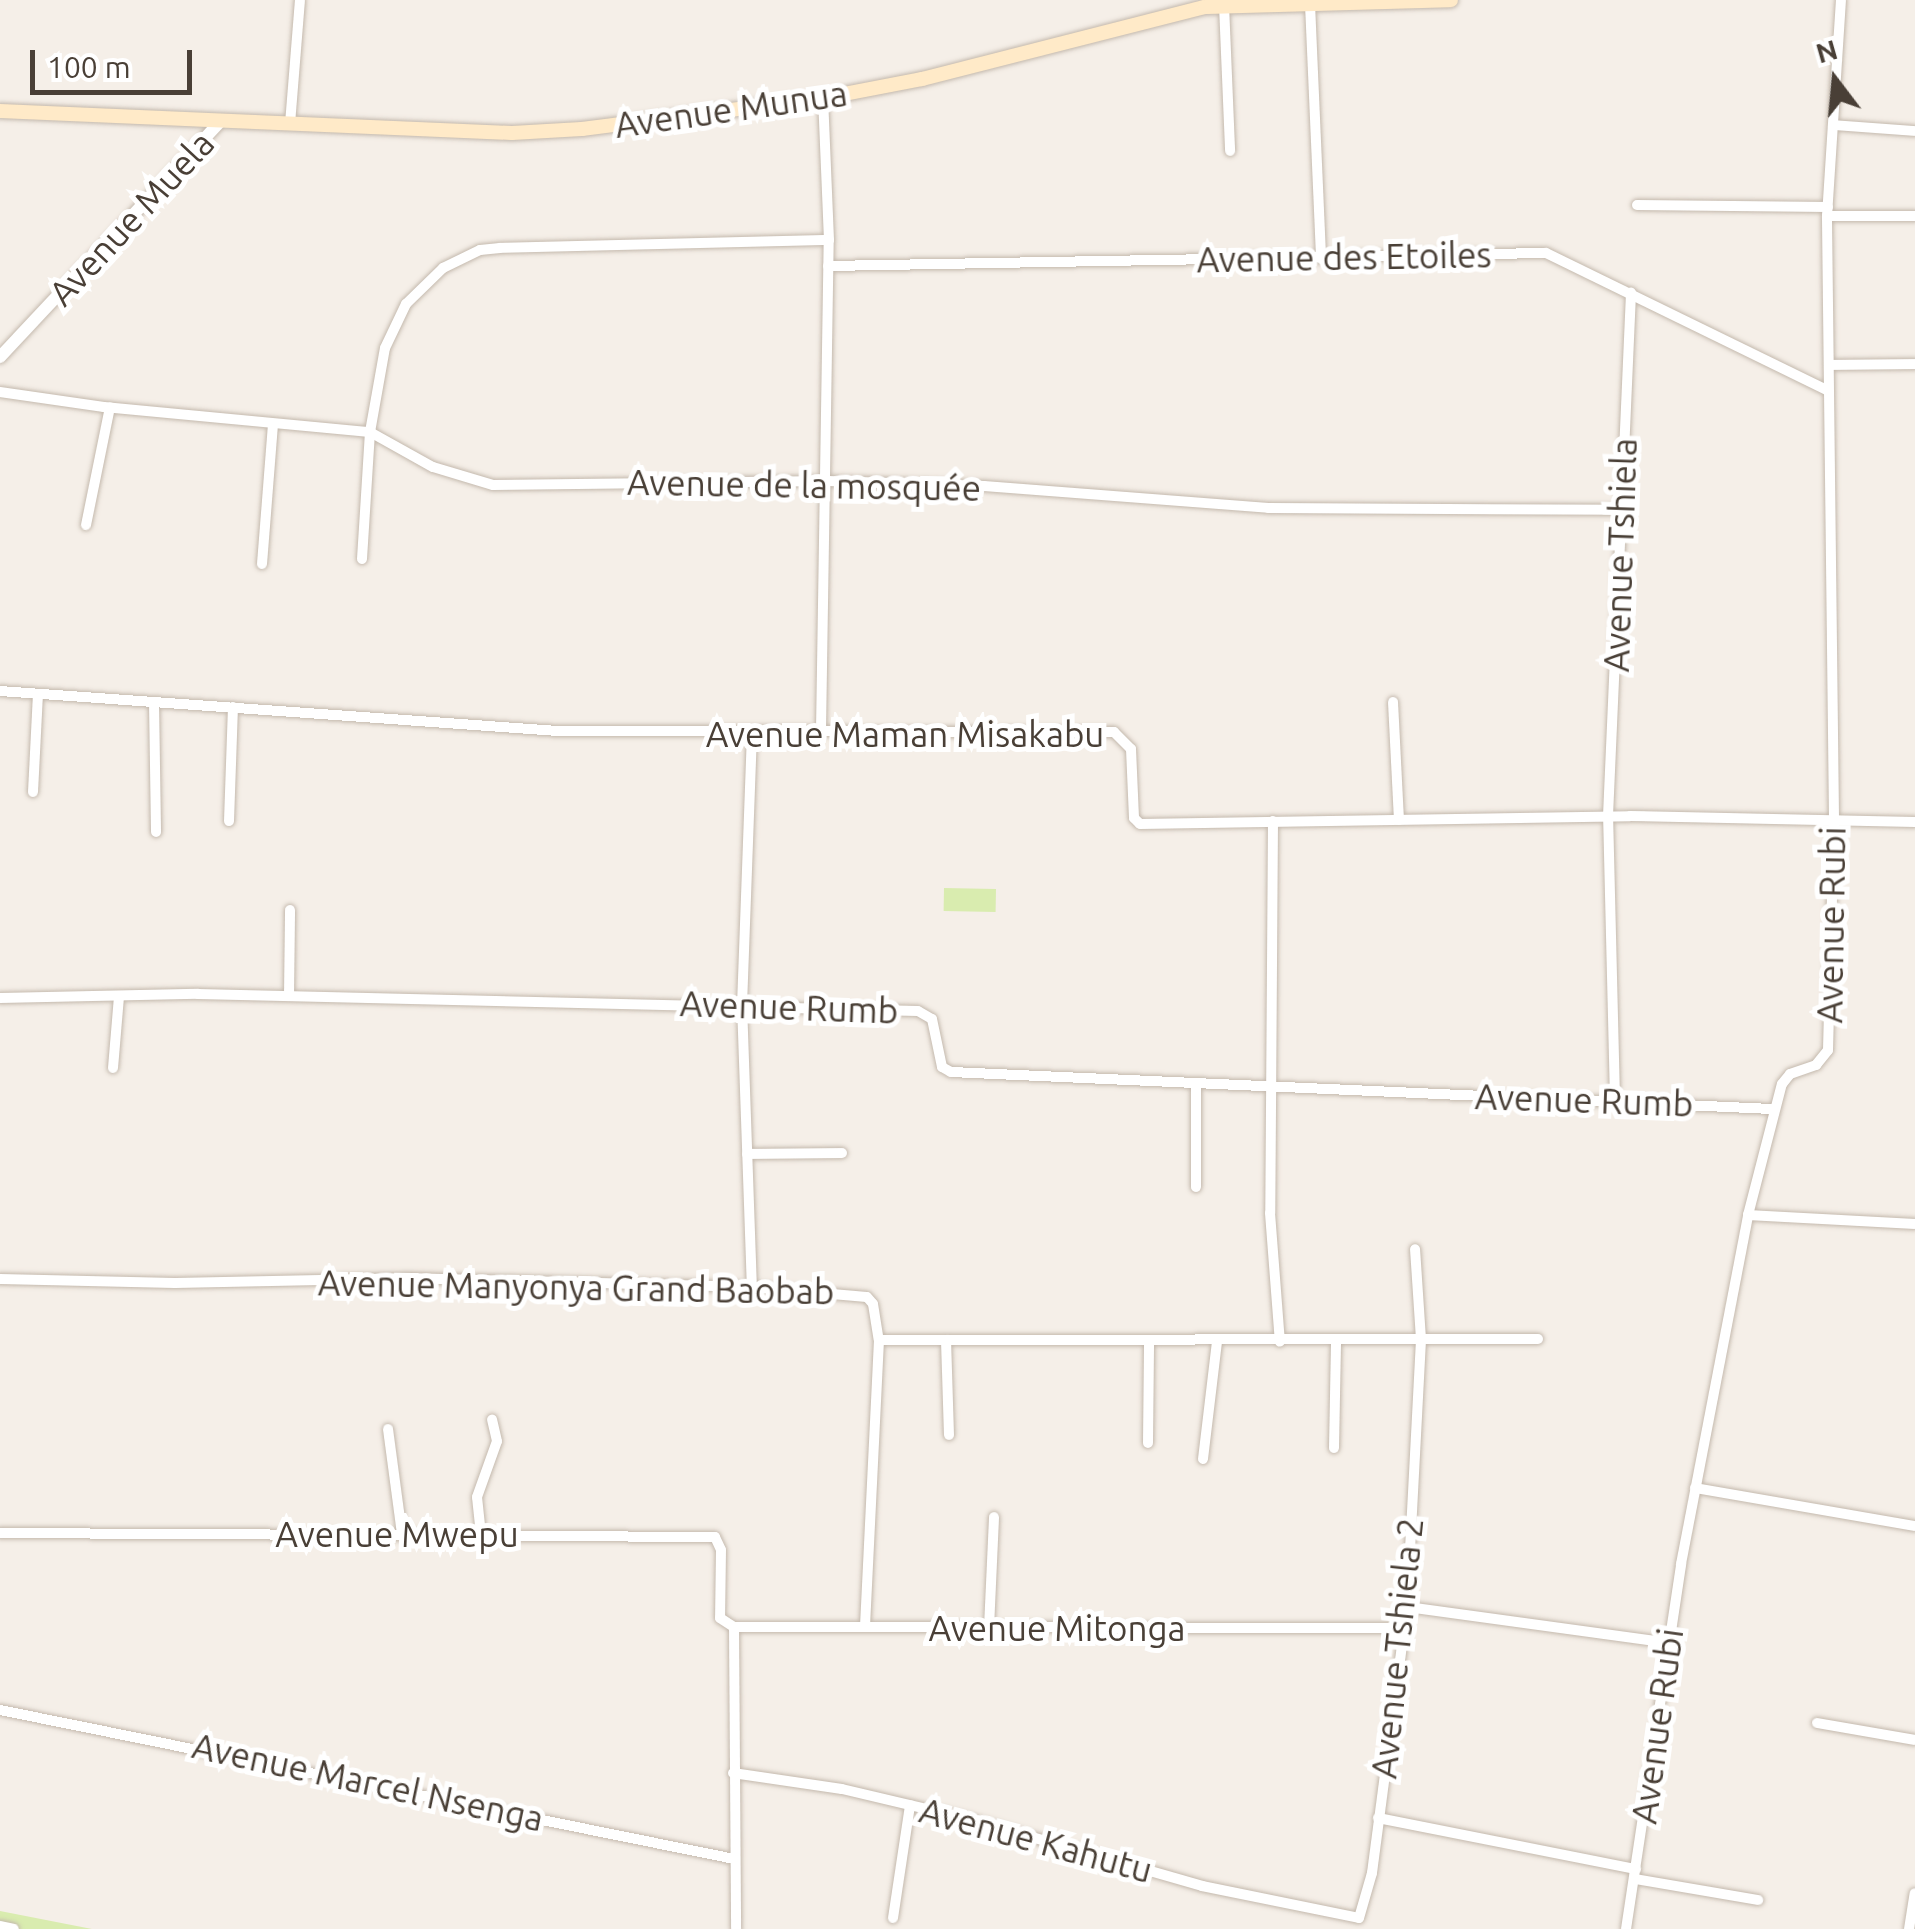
<!DOCTYPE html>
<meta charset="utf-8">
<style>
body{margin:0}
#map{position:relative;width:1915px;height:1929px;overflow:hidden;background:#f5efe8;font-family:Ubuntu,sans-serif}
div>[style]{position:absolute}
.green>*{inset:0;background:#d9ecaf;transform-origin:0 0}
.roads{filter:drop-shadow(0 0 2px #c4b9ad) drop-shadow(0 0 2px #c4b9ad)}
.minor>*{height:10px;margin:-5px;padding:0 5px;transform-origin:5px;border-radius:5px;background:#fff}
.tertiary>*{height:12px;margin:-6px;padding:0 6px;transform-origin:6px;border-radius:6px;background:#fff}
.secondary>*{height:14px;margin:-7px;padding:0 7px;transform-origin:7px;border-radius:7px;background:#ffeac8}
span{translate:-50% -50%;white-space:nowrap;text-align:center;line-height:1.15;-webkit-text-stroke:10px #fff;paint-order:stroke}
.street-label{font-size:35px;color:#493f36}
.north{position:absolute;left:1785px;top:30px;width:100px;height:100px;-webkit-text-stroke:8px #fff;paint-order:stroke;rotate:344deg;font-size:28px;font-weight:700;line-height:40px;text-align:center;color:#493f36}
.north::after{content:'';display:block;margin:auto;width:35px;height:45px;background:#493f36;clip-path:polygon(50% 0,100% 100%,50% 72%,0 100%)}
.scale{position:absolute;left:30px;top:50px;width:162px;height:45px;box-sizing:border-box;border:5px solid #493f36;border-top:0;padding-left:12px;font-size:30px;line-height:35px;white-space:nowrap;color:#493f36;-webkit-text-stroke:8px #fff;paint-order:stroke}
</style>
<div id="map">
<div class="green">
<div style="left:944px;top:888px;width:52px;height:23px;rotate:1deg"></div>
<div style="clip-path:polygon(0 1911px,92px 1929px,0 1929px)"></div>
</div>
<div class="roads">
<div class="minor">
<div style="left:1310px;top:4px;width:255px;rotate:87.5deg"></div>
<div style="left:1224px;top:5px;width:146px;rotate:87.6deg"></div>
<div style="left:290px;top:124px;width:124px;rotate:-85.4deg"></div>
<div style="left:1833px;top:125px;width:82px;rotate:4.2deg"></div>
<div style="left:1637px;top:205px;width:191px;rotate:0.6deg"></div>
<div style="left:1827px;top:216px;width:88px"></div>
<div style="left:828px;top:266px;width:718px;rotate:-1.04deg"></div>
<div style="left:1546px;top:253px;width:313px;rotate:26deg"></div>
<div style="left:1829px;top:365px;width:86px;rotate:-0.7deg"></div>
<div style="left:0;top:392px;width:105px;rotate:8.2deg"></div>
<div style="left:104px;top:407px;width:267px;rotate:5.4deg"></div>
<div style="left:370px;top:432px;width:72px;rotate:29.1deg"></div>
<div style="left:433px;top:467px;width:63px;rotate:16.7deg"></div>
<div style="left:493px;top:485px;width:335px;rotate:-0.7deg"></div>
<div style="left:828px;top:481px;width:156px;rotate:1.8deg"></div>
<div style="left:984px;top:486px;width:285px;rotate:4.4deg"></div>
<div style="left:1268px;top:508px;width:354px;rotate:0.3deg"></div>
<div style="left:86px;top:525px;width:120px;rotate:-78.5deg"></div>
<div style="left:362px;top:559px;width:127px;rotate:-86.4deg"></div>
<div style="left:370px;top:432px;width:85px;rotate:-79.9deg"></div>
<div style="left:385px;top:348px;width:49px;rotate:-64.5deg"></div>
<div style="left:406px;top:304px;width:52px;rotate:-44.2deg"></div>
<div style="left:443px;top:268px;width:41px;rotate:-25.9deg"></div>
<div style="left:480px;top:250px;width:20px;rotate:-6deg"></div>
<div style="left:500px;top:248px;width:329px;rotate:-1.4deg"></div>
<div style="left:262px;top:564px;width:140px;rotate:-85.5deg"></div>
<div style="left:0;top:691px;width:559px;rotate:4.1deg"></div>
<div style="left:558px;top:731px;width:556px;rotate:0.1deg"></div>
<div style="left:1114px;top:732px;width:24px;rotate:45deg"></div>
<div style="left:1131px;top:749px;width:69px;rotate:87.5deg"></div>
<div style="left:1134px;top:818px;width:8px;rotate:45deg"></div>
<div style="left:1140px;top:824px;width:490px;rotate:-0.9deg"></div>
<div style="left:1630px;top:816px;width:285px;rotate:1.2deg"></div>
<div style="left:154px;top:702px;width:130px;rotate:89.1deg"></div>
<div style="left:1393px;top:702px;width:118px;rotate:87.1deg"></div>
<div style="left:821px;top:731px;width:491px;rotate:-89.1deg"></div>
<div style="left:829px;top:240px;width:142px;rotate:-92.4deg"></div>
<div style="left:752px;top:733px;width:271px;rotate:92.1deg"></div>
<div style="left:742px;top:1004px;width:283px;rotate:88deg"></div>
<div style="left:33px;top:792px;width:98px;rotate:-87.1deg"></div>
<div style="left:229px;top:821px;width:114px;rotate:-88deg"></div>
<div style="left:1273px;top:821px;width:392px;rotate:90.4deg"></div>
<div style="left:1270px;top:1213px;width:129px;rotate:85.6deg"></div>
<div style="left:289px;top:996px;width:86px;rotate:-89.3deg"></div>
<div style="left:0;top:998px;width:198px;rotate:-1.2deg"></div>
<div style="left:198px;top:994px;width:720px;rotate:1.35deg"></div>
<div style="left:918px;top:1011px;width:16px;rotate:30deg"></div>
<div style="left:932px;top:1019px;width:49px;rotate:78.2deg"></div>
<div style="left:942px;top:1067px;width:10px;rotate:29deg"></div>
<div style="left:951px;top:1072px;width:823px;rotate:2.58deg"></div>
<div style="left:113px;top:1068px;width:71px;rotate:-85.2deg"></div>
<div style="left:1615px;top:1099px;width:283px;rotate:-91.4deg"></div>
<div style="left:1608px;top:816px;width:524px;rotate:-87.48deg"></div>
<div style="left:747px;top:1154px;width:95px;rotate:-0.6deg"></div>
<div style="left:1196px;top:1187px;width:102px;rotate:-90deg"></div>
<div style="left:1748px;top:1215px;width:167px;rotate:3.1deg"></div>
<div style="left:0;top:1279px;width:175px;rotate:1.3deg"></div>
<div style="left:175px;top:1283px;width:230px;rotate:-1.2deg"></div>
<div style="left:405px;top:1278px;width:347px;rotate:1.5deg"></div>
<div style="left:752px;top:1287px;width:115px;rotate:5deg"></div>
<div style="left:867px;top:1297px;width:9px;rotate:49deg"></div>
<div style="left:873px;top:1304px;width:36px;rotate:81deg"></div>
<div style="left:879px;top:1340px;width:287px;rotate:92.8deg"></div>
<div style="left:879px;top:1340px;width:659px;rotate:-0.09deg"></div>
<div style="left:946px;top:1340px;width:95px;rotate:88.2deg"></div>
<div style="left:388px;top:1429px;width:106px;rotate:82.4deg"></div>
<div style="left:1148px;top:1443px;width:102px;rotate:-89.4deg"></div>
<div style="left:1334px;top:1448px;width:107px;rotate:-88.9deg"></div>
<div style="left:1203px;top:1459px;width:118px;rotate:-83.2deg"></div>
<div style="left:1695px;top:1488px;width:223px;rotate:9.8deg"></div>
<div style="left:0;top:1533px;width:715px;rotate:0.32deg"></div>
<div style="left:715px;top:1537px;width:14px;rotate:65deg"></div>
<div style="left:721px;top:1550px;width:68px;rotate:90.8deg"></div>
<div style="left:720px;top:1618px;width:17px;rotate:33deg"></div>
<div style="left:734px;top:1627px;width:670px;rotate:0.09deg"></div>
<div style="left:481px;top:1535px;width:38px;rotate:-96deg"></div>
<div style="left:477px;top:1497px;width:59px;rotate:-70.3deg"></div>
<div style="left:497px;top:1441px;width:22px;rotate:-103deg"></div>
<div style="left:1407px;top:1607px;width:264px;rotate:7.8deg"></div>
<div style="left:734px;top:1627px;width:302px;rotate:89.6deg"></div>
<div style="left:989px;top:1628px;width:111px;rotate:-87.4deg"></div>
<div style="left:0;top:1710px;width:749px;rotate:11.47deg"></div>
<div style="left:1817px;top:1723px;width:99px;rotate:9.8deg"></div>
<div style="left:733px;top:1773px;width:110px;rotate:8.4deg"></div>
<div style="left:842px;top:1789px;width:130px;rotate:13.3deg"></div>
<div style="left:969px;top:1819px;width:242px;rotate:16deg"></div>
<div style="left:1202px;top:1886px;width:160px;rotate:11.5deg"></div>
<div style="left:1359px;top:1918px;width:47px;rotate:-73.9deg"></div>
<div style="left:1372px;top:1873px;width:268px;rotate:-82.5deg"></div>
<div style="left:1407px;top:1607px;width:268px;rotate:-87deg"></div>
<div style="left:1421px;top:1339px;width:90px;rotate:-93.8deg"></div>
<div style="left:1378px;top:1818px;width:263px;rotate:11.2deg"></div>
<div style="left:1635px;top:1879px;width:125px;rotate:9.7deg"></div>
<div style="left:893px;top:1918px;width:114px;rotate:-81.4deg"></div>
<div style="left:0;top:1926px;width:14px;rotate:12deg"></div>
<div style="left:1626px;top:1929px;width:369px;rotate:-81.4deg"></div>
<div style="left:1681px;top:1564px;width:355px;rotate:-79.1deg"></div>
<div style="left:1748px;top:1215px;width:135px;rotate:-75.5deg"></div>
<div style="left:1782px;top:1084px;width:13px;rotate:-51deg"></div>
<div style="left:1790px;top:1074px;width:28px;rotate:-19deg"></div>
<div style="left:1816px;top:1065px;width:19px;rotate:-51deg"></div>
<div style="left:1828px;top:1050px;width:232px;rotate:-88.5deg"></div>
<div style="left:1834px;top:818px;width:602px;rotate:-90.67deg"></div>
<div style="left:1827px;top:216px;width:216px;rotate:-86.3deg"></div>
<div style="left:1909px;top:1929px;width:36px;rotate:-81deg"></div>
</div>
<div class="tertiary">
<div style="left:0;top:357px;width:322px;rotate:-46.9deg"></div>
</div>
<div class="secondary">
<div style="left:0;top:111px;width:512px;rotate:2.46deg"></div>
<div style="left:512px;top:133px;width:70px;rotate:-3.3deg"></div>
<div style="left:582px;top:129px;width:243px;rotate:-7.3deg"></div>
<div style="left:823px;top:98px;width:101px;rotate:-10.9deg"></div>
<div style="left:922px;top:79px;width:292px;rotate:-14.3deg"></div>
<div style="left:1205px;top:7px;width:246px;rotate:-1.6deg"></div>
</div>
</div>
<div class="street-label">
<span style="left:731px;top:109px;rotate:-8deg">Avenue Munua</span>
<span style="left:131px;top:218px;rotate:-47deg">Avenue Muela</span>
<span style="left:1344px;top:257px;rotate:-1deg">Avenue des Etoiles</span>
<span style="left:804px;top:485px;rotate:1deg">Avenue de la mosquée</span>
<span style="left:1620px;top:555px;rotate:-88deg">Avenue Tshiela</span>
<span style="left:905px;top:734px">Avenue Maman Misakabu</span>
<span style="left:1831px;top:925px;rotate:-89deg">Avenue Rubi</span>
<span style="left:789px;top:1007px;rotate:2deg">Avenue Rumb</span>
<span style="left:1584px;top:1100px;rotate:2deg">Avenue Rumb</span>
<span style="left:576px;top:1287px;rotate:1deg">Avenue Manyonya Grand Baobab</span>
<span style="left:397px;top:1534px">Avenue Mwepu</span>
<span style="left:1057px;top:1628px">Avenue Mitonga</span>
<span style="left:1397px;top:1648px;rotate:-84deg">Avenue Tshiela 2</span>
<span style="left:1657px;top:1726px;rotate:-82deg">Avenue Rubi</span>
<span style="left:368px;top:1782px;rotate:12deg">Avenue Marcel Nsenga</span>
<span style="left:1036px;top:1840px;rotate:15deg">Avenue Kahutu</span>
</div>
<div class="north">N</div>
<div class="scale">100 m</div>
</div>
